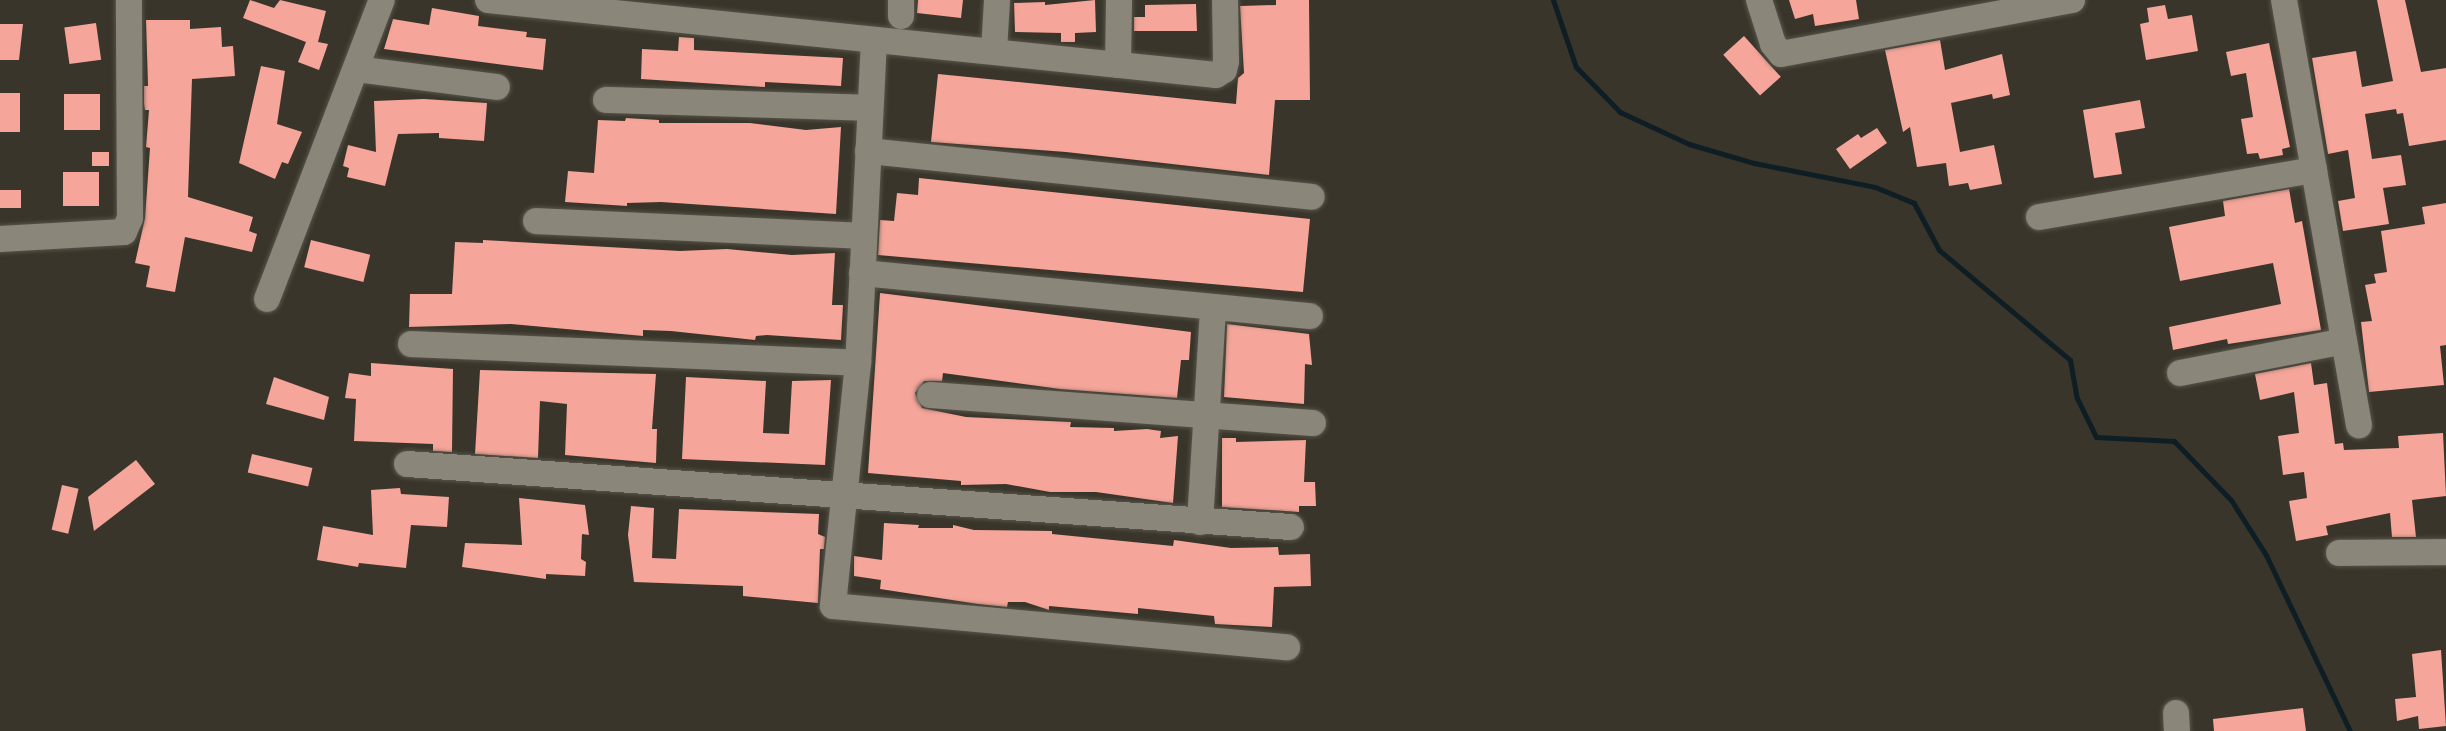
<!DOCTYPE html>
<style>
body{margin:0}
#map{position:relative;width:2446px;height:731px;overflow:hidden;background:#39352a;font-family:Manrope,sans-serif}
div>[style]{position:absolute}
.stream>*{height:5px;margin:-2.5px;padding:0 2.5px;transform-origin:2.5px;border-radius:2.5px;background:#0e1e24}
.building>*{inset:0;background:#f5a599;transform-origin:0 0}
.roads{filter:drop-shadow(0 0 2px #57544b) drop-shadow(0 0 2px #57544b)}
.minor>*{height:26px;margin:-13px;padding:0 13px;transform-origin:13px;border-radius:13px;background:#8a8679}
span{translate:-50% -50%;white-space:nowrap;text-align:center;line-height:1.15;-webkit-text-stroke:6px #2e2b20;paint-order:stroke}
</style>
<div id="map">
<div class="stream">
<div style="left:1553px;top:0;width:71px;rotate:71.1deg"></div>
<div style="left:1576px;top:67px;width:63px;rotate:45.6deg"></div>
<div style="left:1620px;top:112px;width:76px;rotate:24.9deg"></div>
<div style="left:1689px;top:144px;width:68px;rotate:16.3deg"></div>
<div style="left:1754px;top:163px;width:123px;rotate:11.2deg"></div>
<div style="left:1875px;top:187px;width:42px;rotate:22.3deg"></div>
<div style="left:1914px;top:203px;width:53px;rotate:62deg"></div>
<div style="left:1939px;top:250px;width:171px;rotate:40deg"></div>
<div style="left:2070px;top:360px;width:39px;rotate:80deg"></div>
<div style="left:2077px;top:398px;width:43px;rotate:64deg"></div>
<div style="left:2096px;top:437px;width:78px;rotate:2.9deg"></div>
<div style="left:2174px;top:441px;width:82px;rotate:46deg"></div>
<div style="left:2231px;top:500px;width:65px;rotate:57.5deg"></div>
<div style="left:2266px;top:555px;width:195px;rotate:64.5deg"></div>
</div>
<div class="building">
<div style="clip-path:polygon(250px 0,274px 8px,280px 0,326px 11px,318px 42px,328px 44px,319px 70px,298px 62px,306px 42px,243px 18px)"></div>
<div style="clip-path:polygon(918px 0,963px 0,961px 18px,917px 13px)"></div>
<div style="clip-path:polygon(1095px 0,1096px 32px,1075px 33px,1075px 42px,1061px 42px,1061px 33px,1015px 32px,1014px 3px,1045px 2px,1045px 5px)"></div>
<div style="clip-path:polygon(1276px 0,1309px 0,1310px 100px,1275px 100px,1269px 175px,1066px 152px,931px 142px,938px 74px,1236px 104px,1238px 78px,1244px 73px,1240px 6px,1276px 5px)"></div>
<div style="clip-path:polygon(1789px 0,1856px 0,1859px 19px,1815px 26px,1813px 14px,1795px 19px)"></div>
<div style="clip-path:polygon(2377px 0,2405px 0,2421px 72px,2446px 68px,2446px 140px,2409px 146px,2403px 113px,2397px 114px,2396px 109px,2365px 114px,2372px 159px,2401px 155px,2406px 185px,2383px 188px,2389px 224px,2343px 231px,2338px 201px,2355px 198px,2348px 150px,2328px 154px,2312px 58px,2356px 51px,2362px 87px,2393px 81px)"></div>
<div style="clip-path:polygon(1196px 4px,1197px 31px,1134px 31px,1134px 17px,1145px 17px,1145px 5px)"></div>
<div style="clip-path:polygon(2165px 5px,2168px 19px,2192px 15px,2198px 51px,2146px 60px,2140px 24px,2149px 22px,2147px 8px)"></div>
<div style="clip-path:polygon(432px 8px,479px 16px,478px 26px,527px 32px,526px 37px,546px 39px,543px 70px,384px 49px,393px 19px,429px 25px)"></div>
<div style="clip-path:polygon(146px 20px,190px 20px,190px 29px,221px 27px,222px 47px,233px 46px,235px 76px,192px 79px,188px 197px,253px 217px,249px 231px,257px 234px,252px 252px,185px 237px,175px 292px,146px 287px,150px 266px,135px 263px,145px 218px,150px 148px,146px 147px,149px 110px,145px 110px,144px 104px,144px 86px,148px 86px)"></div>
<div style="left:96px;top:23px;width:37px;height:32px;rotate:82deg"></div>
<div style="clip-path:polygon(0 24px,23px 24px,19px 60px,0 60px)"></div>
<div style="left:1744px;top:36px;width:55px;height:28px;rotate:48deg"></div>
<div style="clip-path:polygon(679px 37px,694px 38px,694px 50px,843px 58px,841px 86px,765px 82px,765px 87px,641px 79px,642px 49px,678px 51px)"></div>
<div style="clip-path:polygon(1940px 40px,1945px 70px,2002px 54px,2010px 95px,1993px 99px,1992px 94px,1951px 103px,1960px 152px,1994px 145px,2002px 184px,1970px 190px,1968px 183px,1949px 186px,1946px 163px,1917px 167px,1910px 127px,1903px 132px,1885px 50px)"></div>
<div style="clip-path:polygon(2269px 43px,2290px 147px,2282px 149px,2283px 155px,2260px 159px,2258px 153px,2247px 154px,2241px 119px,2253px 117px,2246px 73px,2231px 76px,2226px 52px)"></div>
<div style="clip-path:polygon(261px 66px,285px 71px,277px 124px,302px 132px,288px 164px,282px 162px,275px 179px,239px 163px)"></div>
<div style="left:0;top:93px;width:20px;height:39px"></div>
<div style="left:64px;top:94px;width:36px;height:36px"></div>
<div style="clip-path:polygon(424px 99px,487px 103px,484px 141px,439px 138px,439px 133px,398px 134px,385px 186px,347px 177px,349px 168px,343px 166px,348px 145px,376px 152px,374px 101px)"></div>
<div style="clip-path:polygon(2140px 100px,2145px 128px,2115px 133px,2122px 174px,2094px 178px,2083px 110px)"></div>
<div style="clip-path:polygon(626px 118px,659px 120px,659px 123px,750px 123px,806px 130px,841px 127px,836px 214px,661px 202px,627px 203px,627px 206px,565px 202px,568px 171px,594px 173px,598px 120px,625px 121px)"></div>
<div style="clip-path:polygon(1877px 128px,1887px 143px,1850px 169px,1836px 149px,1858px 134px,1861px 138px)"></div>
<div style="left:92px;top:152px;width:17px;height:14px"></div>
<div style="left:63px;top:172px;width:36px;height:34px"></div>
<div style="clip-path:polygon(919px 178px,1310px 219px,1303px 292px,878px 255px,880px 220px,894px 221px,897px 193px,918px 195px)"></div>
<div style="clip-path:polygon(2289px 189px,2295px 223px,2302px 221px,2321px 330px,2228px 344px,2227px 339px,2173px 350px,2169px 327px,2281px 304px,2273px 263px,2180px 281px,2169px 227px,2225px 216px,2223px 201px)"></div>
<div style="left:21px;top:190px;width:18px;height:21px;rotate:90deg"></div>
<div style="clip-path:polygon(2446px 203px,2446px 345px,2440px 346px,2444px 385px,2369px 392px,2361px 322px,2372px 321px,2365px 285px,2376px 283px,2374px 274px,2387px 272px,2381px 231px,2425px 224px,2422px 207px)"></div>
<div style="left:311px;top:240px;width:61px;height:28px;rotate:14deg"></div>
<div style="clip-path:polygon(483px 240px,680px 251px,727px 249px,792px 255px,835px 253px,832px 305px,843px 305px,841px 340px,767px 335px,756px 336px,755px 340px,671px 331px,643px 330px,643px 336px,511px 324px,409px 327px,410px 294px,452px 294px,455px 242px,483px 243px)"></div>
<div style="clip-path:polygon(880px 293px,1191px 332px,1189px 360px,1181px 360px,1177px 398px,1060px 389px,943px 373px,942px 381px,924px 381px,915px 393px,922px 408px,966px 417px,1071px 422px,1070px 427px,1114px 428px,1114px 431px,1147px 429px,1161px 431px,1160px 438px,1178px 436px,1173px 503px,1096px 492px,1050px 492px,1006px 484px,961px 485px,961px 481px,868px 473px)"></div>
<div style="clip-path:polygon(1227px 324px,1309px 334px,1312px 365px,1305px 364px,1304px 404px,1224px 397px)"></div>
<div style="clip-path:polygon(371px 363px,453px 369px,452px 452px,433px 451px,433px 444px,354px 441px,356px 399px,345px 398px,349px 373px,371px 376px)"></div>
<div style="clip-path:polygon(2311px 363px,2314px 385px,2327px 383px,2335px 444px,2343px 443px,2344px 450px,2399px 448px,2398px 436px,2443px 433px,2446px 496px,2412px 500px,2416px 537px,2392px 537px,2390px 513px,2326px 526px,2328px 535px,2296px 541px,2289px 501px,2307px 498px,2304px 472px,2283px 475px,2278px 436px,2299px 433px,2294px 392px,2260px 400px,2255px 374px)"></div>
<div style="clip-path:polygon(480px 370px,656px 374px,652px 429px,657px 429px,656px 463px,565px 455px,567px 404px,540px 401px,538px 458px,475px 454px)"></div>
<div style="clip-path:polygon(274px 377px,329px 397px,324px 420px,266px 404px)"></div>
<div style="clip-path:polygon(686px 377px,766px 381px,763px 433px,789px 434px,792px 381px,831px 380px,825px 465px,682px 459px)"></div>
<div style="clip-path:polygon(1222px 438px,1236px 438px,1236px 442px,1306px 440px,1304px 482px,1315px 482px,1316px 506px,1299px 506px,1299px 512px,1222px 507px)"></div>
<div style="left:252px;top:454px;width:62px;height:19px;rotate:13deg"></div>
<div style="clip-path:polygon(136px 460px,155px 484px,94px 531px,88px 497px)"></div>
<div style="left:62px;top:485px;width:17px;height:46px;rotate:13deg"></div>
<div style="clip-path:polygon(400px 488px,401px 494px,449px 497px,447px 527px,411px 525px,406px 568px,359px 563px,358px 567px,317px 560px,323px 526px,373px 535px,371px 490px)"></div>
<div style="clip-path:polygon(519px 498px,585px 505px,589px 535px,582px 534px,581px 559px,586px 562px,585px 576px,546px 574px,546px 579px,462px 567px,465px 543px,522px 545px)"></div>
<div style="clip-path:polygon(631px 506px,654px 508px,652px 558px,676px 559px,679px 509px,819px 514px,818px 534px,825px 537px,824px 549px,820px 549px,818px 603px,743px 596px,743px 586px,634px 582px,628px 535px)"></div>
<div style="clip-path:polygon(884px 523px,919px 525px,918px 528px,953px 528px,953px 525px,974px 530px,1052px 531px,1052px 534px,1173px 546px,1174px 540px,1231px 548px,1278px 547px,1279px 555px,1310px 554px,1311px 586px,1274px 587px,1272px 627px,1215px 624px,1214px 616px,1138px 608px,1138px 614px,1049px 606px,1049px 610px,1025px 602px,1008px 602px,1007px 607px,978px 604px,880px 589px,881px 580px,854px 576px,854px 556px,882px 560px)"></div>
<div style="clip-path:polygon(2441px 650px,2446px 726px,2419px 729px,2418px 716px,2397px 721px,2395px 699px,2416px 697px,2412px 654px)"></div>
<div style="clip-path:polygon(2303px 708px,2306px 731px,2214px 731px,2213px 719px)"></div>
</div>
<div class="roads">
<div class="minor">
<div style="left:488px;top:0;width:732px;rotate:5.88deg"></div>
<div style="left:1216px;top:75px;width:9px;rotate:-32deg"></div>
<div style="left:1224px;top:70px;width:9px;rotate:-77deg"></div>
<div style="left:1226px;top:61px;width:61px;rotate:-90.9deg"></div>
<div style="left:1759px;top:0;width:46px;rotate:72.3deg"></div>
<div style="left:1773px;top:44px;width:13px;rotate:51deg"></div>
<div style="left:1781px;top:54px;width:296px;rotate:-10.5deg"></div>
<div style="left:2284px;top:0;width:432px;rotate:80deg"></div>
<div style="left:901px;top:16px;width:16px;rotate:-90deg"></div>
<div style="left:874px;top:40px;width:323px;rotate:92.8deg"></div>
<div style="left:858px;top:363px;width:244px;rotate:95.9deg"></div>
<div style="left:833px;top:606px;width:456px;rotate:5.2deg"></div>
<div style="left:994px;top:51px;width:51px;rotate:-86.6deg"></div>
<div style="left:1118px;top:65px;width:65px;rotate:-89.1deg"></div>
<div style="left:356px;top:69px;width:142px;rotate:7.3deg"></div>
<div style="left:606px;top:100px;width:264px;rotate:1.7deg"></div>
<div style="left:868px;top:151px;width:446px;rotate:5.9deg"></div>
<div style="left:2039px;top:217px;width:279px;rotate:-9.7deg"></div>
<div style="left:536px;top:221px;width:328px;rotate:2.6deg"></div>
<div style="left:0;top:239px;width:124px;rotate:-3.2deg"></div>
<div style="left:124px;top:232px;width:15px;rotate:-67deg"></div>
<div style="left:130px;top:218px;width:218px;rotate:-90.3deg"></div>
<div style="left:862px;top:273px;width:450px;rotate:5.5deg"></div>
<div style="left:267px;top:299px;width:320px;rotate:-69deg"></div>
<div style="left:411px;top:344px;width:447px;rotate:2.4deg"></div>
<div style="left:2180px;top:373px;width:167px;rotate:-11deg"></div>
<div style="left:930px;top:395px;width:384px;rotate:4.2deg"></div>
<div style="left:407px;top:464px;width:886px;rotate:4.08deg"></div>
<div style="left:1200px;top:522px;width:215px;rotate:-86.5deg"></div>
<div style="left:2339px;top:553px;width:107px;rotate:-0.5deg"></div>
<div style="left:2176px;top:713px;width:18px;rotate:87deg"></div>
</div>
</div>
</div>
